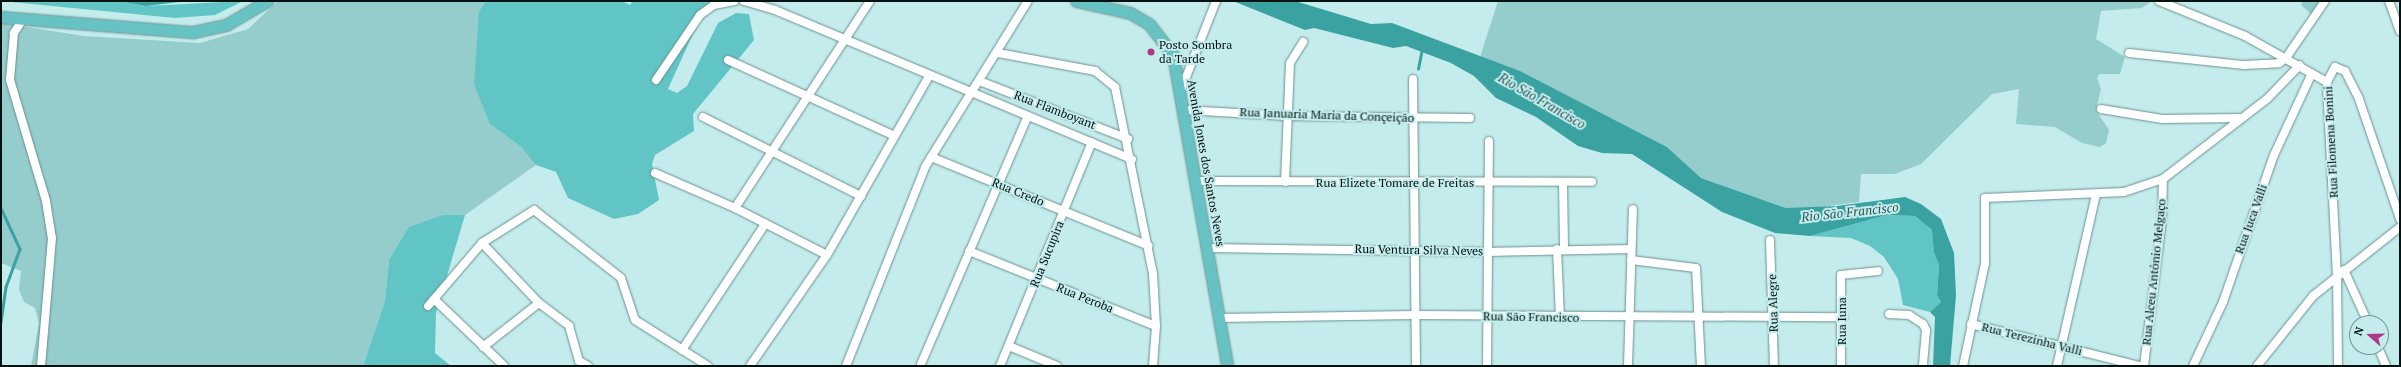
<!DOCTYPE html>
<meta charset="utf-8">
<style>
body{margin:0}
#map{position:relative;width:2401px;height:367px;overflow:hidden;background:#c4ecec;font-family:"PT Serif",serif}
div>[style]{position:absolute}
.green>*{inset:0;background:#95cdcc}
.forest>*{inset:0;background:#62c5c5}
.water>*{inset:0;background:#3ba2a2}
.stream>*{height:2.5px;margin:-1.25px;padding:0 1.25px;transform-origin:1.25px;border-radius:1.25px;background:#3ba2a2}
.roads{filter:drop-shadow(0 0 1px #6b9190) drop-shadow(0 0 1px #6b9190)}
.minor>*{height:8px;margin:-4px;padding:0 4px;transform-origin:4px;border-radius:4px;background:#fff}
.major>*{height:11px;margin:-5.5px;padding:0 5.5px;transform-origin:5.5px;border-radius:5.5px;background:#66c2c3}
.dots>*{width:11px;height:11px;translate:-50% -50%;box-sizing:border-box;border:2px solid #c4ecec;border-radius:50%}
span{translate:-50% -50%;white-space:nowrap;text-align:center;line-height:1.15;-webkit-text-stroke:4px #c4ecec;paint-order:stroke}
.poi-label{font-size:12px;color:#041212}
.left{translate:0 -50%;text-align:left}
.street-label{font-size:12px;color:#041212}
.water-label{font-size:13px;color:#2a5656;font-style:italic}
.frame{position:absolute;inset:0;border:2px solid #041212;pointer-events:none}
.north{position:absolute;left:2349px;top:315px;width:40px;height:40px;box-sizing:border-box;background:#c4ecec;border:1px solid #779595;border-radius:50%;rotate:290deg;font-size:11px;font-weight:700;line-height:16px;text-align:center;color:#041212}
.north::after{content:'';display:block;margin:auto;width:14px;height:18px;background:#b23686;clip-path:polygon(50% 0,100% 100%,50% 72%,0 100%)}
</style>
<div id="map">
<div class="green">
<div style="clip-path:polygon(278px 1px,486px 1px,479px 11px,490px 124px,521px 147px,536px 165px,465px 215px,443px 215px,389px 260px,385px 301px,363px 366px,31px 366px,39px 323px,35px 308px,24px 302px,19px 290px,21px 271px,1px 263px,1px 23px,84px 36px,200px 43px,248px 29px)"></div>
<div style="clip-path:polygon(1498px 1px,2152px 1px,2142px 8px,2101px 11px,2096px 39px,2125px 57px,2120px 74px,2100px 74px,2097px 78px,2101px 89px,2096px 110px,2109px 130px,2106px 143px,2100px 147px,2082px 143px,2055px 127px,2016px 124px,2019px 89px,1992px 94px,1921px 164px,1895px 174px,1861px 174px,1859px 202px,1806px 209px,1786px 208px,1701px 178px,1667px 147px,1520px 71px,1480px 57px)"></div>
<div style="clip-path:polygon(2302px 1px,2323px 1px,2313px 16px,2301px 5px)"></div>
</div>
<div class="forest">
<div style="clip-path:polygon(1px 1px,118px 1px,146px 6px,243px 1px,215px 15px,175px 18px)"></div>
<div style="clip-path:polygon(486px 1px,621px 1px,630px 5px,633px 1px,728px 1px,703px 17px,692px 36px,668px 89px,677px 93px,687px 86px,718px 23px,736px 13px,749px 14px,754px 40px,693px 114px,694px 131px,655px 155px,652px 164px,659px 200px,638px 214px,614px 219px,568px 198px,556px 172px,536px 165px,521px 147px,490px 124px,474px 84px,479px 11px)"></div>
<div style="clip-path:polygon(443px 215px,465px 215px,436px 313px,435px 353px,451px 366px,363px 366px,385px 301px,389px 260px,409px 227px)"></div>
<div style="clip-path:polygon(1887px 215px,1915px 216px,1932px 230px,1939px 265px,1937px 295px,1941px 302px,1930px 312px,1903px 305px,1898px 279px,1884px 257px,1870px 246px,1851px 238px,1810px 236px)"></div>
</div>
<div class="water">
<div style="clip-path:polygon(118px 1px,188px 1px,146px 6px)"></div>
<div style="clip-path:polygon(1233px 1px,1295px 1px,1371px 24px,1392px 23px,1520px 71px,1667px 147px,1701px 178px,1786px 208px,1837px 206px,1905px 197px,1921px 204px,1941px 219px,1954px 253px,1956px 295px,1950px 366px,1933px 366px,1935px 317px,1930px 312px,1941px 302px,1937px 295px,1939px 265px,1934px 252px,1932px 230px,1915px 216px,1887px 215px,1810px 236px,1775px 233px,1722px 212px,1632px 154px,1602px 153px,1578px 146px,1536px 117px,1496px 98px,1474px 76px,1451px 63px,1406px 46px,1393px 48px,1314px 28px,1305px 30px)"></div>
</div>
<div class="stream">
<div style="left:1418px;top:69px;width:21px;rotate:-79deg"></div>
<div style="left:1px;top:208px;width:45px;rotate:65.1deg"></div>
<div style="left:20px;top:249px;width:40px;rotate:110.2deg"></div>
<div style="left:6px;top:287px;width:36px;rotate:98deg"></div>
</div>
<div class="roads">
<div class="minor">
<div style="left:744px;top:1px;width:32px;rotate:16deg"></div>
<div style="left:775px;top:10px;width:387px;rotate:22.7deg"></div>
<div style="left:2159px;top:1px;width:93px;rotate:22.1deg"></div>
<div style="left:2245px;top:36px;width:94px;rotate:29.3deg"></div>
<div style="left:2389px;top:1px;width:32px;rotate:70deg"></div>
<div style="left:23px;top:19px;width:17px;rotate:123deg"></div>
<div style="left:14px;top:33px;width:47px;rotate:94.9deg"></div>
<div style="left:10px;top:80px;width:126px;rotate:73.4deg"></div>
<div style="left:46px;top:201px;width:37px;rotate:81deg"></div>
<div style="left:52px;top:238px;width:128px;rotate:94.9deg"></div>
<div style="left:998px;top:53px;width:99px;rotate:10.5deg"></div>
<div style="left:1095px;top:71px;width:26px;rotate:39deg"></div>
<div style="left:1115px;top:87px;width:190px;rotate:78.5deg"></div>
<div style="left:1153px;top:273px;width:53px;rotate:86.8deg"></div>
<div style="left:1156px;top:326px;width:40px;rotate:94.3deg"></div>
<div style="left:2129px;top:53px;width:116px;rotate:6deg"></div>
<div style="left:2244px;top:65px;width:35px;rotate:-3deg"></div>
<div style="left:2279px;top:63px;width:9px;rotate:-36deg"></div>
<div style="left:2286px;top:58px;width:69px;rotate:-55.6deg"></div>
<div style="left:728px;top:60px;width:183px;rotate:24.5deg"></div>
<div style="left:1413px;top:79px;width:287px;rotate:89.4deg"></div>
<div style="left:656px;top:80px;width:78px;rotate:-55.9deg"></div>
<div style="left:700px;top:15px;width:17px;rotate:-36deg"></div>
<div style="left:714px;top:5px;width:21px;rotate:-11deg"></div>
<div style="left:982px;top:82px;width:157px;rotate:21.3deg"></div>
<div style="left:1181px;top:90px;width:96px;rotate:-68.5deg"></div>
<div style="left:2101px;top:109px;width:62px;rotate:9.3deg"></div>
<div style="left:2162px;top:119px;width:79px;rotate:-0.7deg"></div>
<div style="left:1185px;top:110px;width:102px;rotate:3.4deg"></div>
<div style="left:1287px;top:116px;width:183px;rotate:0.6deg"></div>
<div style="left:703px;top:117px;width:177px;rotate:26.6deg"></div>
<div style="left:931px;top:157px;width:235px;rotate:22.2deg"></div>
<div style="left:655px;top:173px;width:87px;rotate:23.6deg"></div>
<div style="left:735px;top:208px;width:103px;rotate:27.1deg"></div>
<div style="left:1198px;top:181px;width:394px;rotate:0.1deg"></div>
<div style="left:1285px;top:182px;width:119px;rotate:-87.6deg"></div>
<div style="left:1290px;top:63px;width:25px;rotate:-58deg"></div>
<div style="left:1563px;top:183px;width:66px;rotate:89.1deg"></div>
<div style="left:735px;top:208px;width:247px;rotate:-56.9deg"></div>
<div style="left:1770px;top:240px;width:126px;rotate:88.2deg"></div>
<div style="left:482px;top:243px;width:83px;rotate:46.5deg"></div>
<div style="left:539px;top:303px;width:38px;rotate:37deg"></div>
<div style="left:569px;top:326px;width:36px;rotate:74deg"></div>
<div style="left:579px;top:361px;width:10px;rotate:29deg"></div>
<div style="left:1207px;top:248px;width:278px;rotate:0.8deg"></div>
<div style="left:1485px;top:252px;width:146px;rotate:-1.2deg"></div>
<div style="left:1557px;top:249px;width:69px;rotate:87.5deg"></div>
<div style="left:969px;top:251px;width:201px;rotate:21.9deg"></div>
<div style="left:1631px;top:260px;width:65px;rotate:7deg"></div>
<div style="left:1696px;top:268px;width:98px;rotate:87.1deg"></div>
<div style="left:2344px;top:270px;width:58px;rotate:65.6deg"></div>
<div style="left:434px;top:299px;width:97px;rotate:43.7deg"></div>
<div style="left:428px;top:306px;width:83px;rotate:-49.4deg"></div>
<div style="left:482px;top:243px;width:62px;rotate:-32.4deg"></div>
<div style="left:534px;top:210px;width:110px;rotate:38deg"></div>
<div style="left:621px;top:278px;width:44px;rotate:71.6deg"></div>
<div style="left:635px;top:320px;width:86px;rotate:32.2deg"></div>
<div style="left:1889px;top:314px;width:20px;rotate:3deg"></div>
<div style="left:1909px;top:315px;width:17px;rotate:33deg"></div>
<div style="left:1923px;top:324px;width:7px;rotate:63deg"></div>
<div style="left:1926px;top:330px;width:36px;rotate:95deg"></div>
<div style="left:1219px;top:318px;width:196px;rotate:-0.9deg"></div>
<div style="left:1415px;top:315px;width:428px;rotate:0.3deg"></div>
<div style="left:1971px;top:324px;width:173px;rotate:14deg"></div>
<div style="left:1009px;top:346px;width:52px;rotate:22.6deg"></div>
<div style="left:483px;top:347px;width:71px;rotate:-38.2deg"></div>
<div style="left:2378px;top:347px;width:21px;rotate:67deg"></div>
<div style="left:682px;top:350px;width:151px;rotate:-56.6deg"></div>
<div style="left:921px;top:364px;width:270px;rotate:-66.7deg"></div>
<div style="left:750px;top:366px;width:135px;rotate:-55.3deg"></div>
<div style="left:827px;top:255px;width:206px;rotate:-60.3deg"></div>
<div style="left:846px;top:366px;width:214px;rotate:-68.3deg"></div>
<div style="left:925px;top:167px;width:195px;rotate:-58.2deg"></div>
<div style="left:1000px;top:366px;width:242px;rotate:-67.7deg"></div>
<div style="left:1487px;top:366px;width:225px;rotate:-89.5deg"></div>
<div style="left:1628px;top:366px;width:157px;rotate:-88.2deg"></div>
<div style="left:1841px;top:366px;width:91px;rotate:-90deg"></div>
<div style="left:1841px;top:275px;width:37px;rotate:-6deg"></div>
<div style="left:1963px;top:366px;width:105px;rotate:-77.9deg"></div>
<div style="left:1985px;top:263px;width:65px;rotate:-90deg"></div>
<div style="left:1985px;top:198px;width:139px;rotate:-2.5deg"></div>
<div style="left:2124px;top:192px;width:41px;rotate:-18.4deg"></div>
<div style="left:2163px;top:179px;width:131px;rotate:-37.6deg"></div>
<div style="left:2267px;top:99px;width:47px;rotate:-45.9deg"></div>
<div style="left:2057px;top:366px;width:175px;rotate:-77.2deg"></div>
<div style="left:2144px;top:366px;width:147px;rotate:-83deg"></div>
<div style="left:2162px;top:220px;width:41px;rotate:-88.6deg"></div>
<div style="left:2193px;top:366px;width:71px;rotate:-64.9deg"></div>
<div style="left:2223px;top:302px;width:156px;rotate:-70.9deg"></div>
<div style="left:2274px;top:155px;width:90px;rotate:-65.1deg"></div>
<div style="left:2257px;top:366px;width:90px;rotate:-51.3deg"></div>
<div style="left:2313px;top:296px;width:111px;rotate:-38.4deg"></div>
<div style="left:2338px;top:366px;width:90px;rotate:-90.6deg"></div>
<div style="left:2337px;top:276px;width:194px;rotate:-93deg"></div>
<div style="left:2327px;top:82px;width:17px;rotate:-62deg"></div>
<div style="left:2335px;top:67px;width:11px;rotate:22deg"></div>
<div style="left:2345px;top:71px;width:31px;rotate:63deg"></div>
<div style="left:2359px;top:99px;width:127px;rotate:71.1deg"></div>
</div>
<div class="major">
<div style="left:1076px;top:1px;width:55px;rotate:12.5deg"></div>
<div style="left:1130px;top:13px;width:22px;rotate:30deg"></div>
<div style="left:1149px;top:24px;width:39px;rotate:52deg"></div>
<div style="left:1173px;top:55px;width:316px;rotate:80.1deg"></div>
<div style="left:1px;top:17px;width:193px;rotate:4.5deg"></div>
<div style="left:193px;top:32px;width:34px;rotate:-12deg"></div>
<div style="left:226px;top:25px;width:48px;rotate:-30.3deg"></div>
</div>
</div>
<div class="dots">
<div style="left:1151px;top:52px;background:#b23686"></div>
</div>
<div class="poi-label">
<span class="left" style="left:1159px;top:52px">Posto Sombra<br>da Tarde</span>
</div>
<div class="street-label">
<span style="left:1055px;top:110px;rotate:21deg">Rua Flamboyant</span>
<span style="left:1327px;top:115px;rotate:2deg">Rua Januaria Maria da Conçeição</span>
<span style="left:2331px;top:142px;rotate:-93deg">Rua Filomena Bonini</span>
<span style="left:1206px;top:163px;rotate:80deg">Avenida Jones dos Santos Neves</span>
<span style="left:1395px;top:183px">Rua Elizete Tomare de Freitas</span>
<span style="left:1018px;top:192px;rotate:22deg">Rua Credo</span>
<span style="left:2251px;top:219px;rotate:-70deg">Rua Juca Valli</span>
<span style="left:1419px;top:250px;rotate:1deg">Rua Ventura Silva Neves</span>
<span style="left:1047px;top:254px;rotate:-68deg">Rua Sucupira</span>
<span style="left:2154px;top:272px;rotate:-84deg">Rua Alceu Antônio Melgaço</span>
<span style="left:1085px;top:298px;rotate:22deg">Rua Peroba</span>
<span style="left:1773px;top:303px;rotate:-92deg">Rua Alegre</span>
<span style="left:1531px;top:317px;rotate:1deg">Rua São Francisco</span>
<span style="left:1842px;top:321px;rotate:-90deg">Rua Iuna</span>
<span style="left:2032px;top:339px;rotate:14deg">Rua Terezinha Valli</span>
</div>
<div class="water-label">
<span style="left:1542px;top:101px;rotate:30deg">Rio São Francisco</span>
<span style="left:1850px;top:212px;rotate:-6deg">Rio São Francisco</span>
</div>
<div class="frame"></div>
<div class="north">N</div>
</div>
